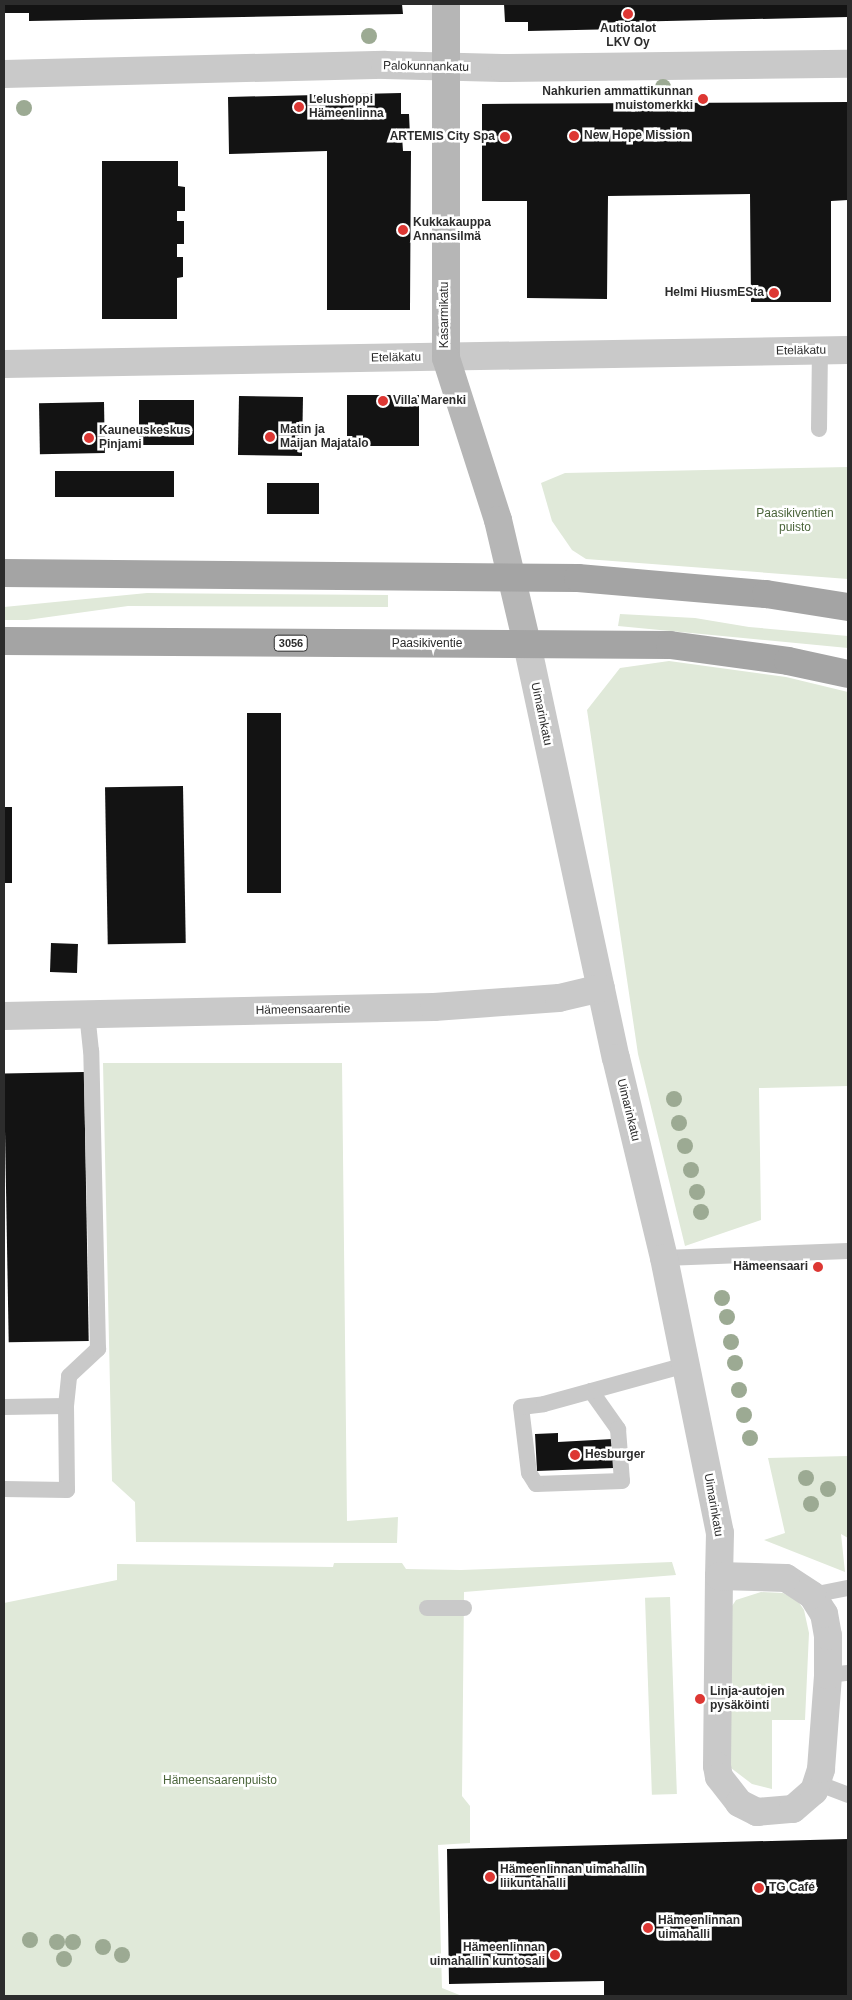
<!DOCTYPE html>
<meta charset="utf-8">
<style>
body{margin:0}
#map{position:relative;width:852px;height:2000px;overflow:hidden;background:#fff;font-family:Helvetica,sans-serif}
div>[style]{position:absolute}
.green>*{inset:0;background:#e0e9d9;transform-origin:0 0}
.building>*{inset:0;background:#131313;transform-origin:0 0}
.lane>*{height:16px;margin:-8px;padding:0 8px;transform-origin:8px;border-radius:8px;background:#c9c9c9}
.street>*{height:28px;margin:-14px;padding:0 14px;transform-origin:14px;border-radius:14px;background:#c9c9c9}
.secondary>*{height:28px;margin:-14px;padding:0 14px;transform-origin:14px;border-radius:14px;background:#b6b6b6}
.primary>*{height:28px;margin:-14px;padding:0 14px;transform-origin:14px;border-radius:14px;background:#a4a4a4}
.trees>*{width:16px;height:16px;margin:-8px;border-radius:50%;background:#9caa93}
.dots>*{width:14px;height:14px;translate:-50% -50%;box-sizing:border-box;border:2px solid #fff;border-radius:50%}
span{translate:-50% -50%;white-space:nowrap;text-align:center;line-height:1.15;-webkit-text-stroke:5px #fff;paint-order:stroke}
.shield-label span{padding:1px 4px;background:#fff;border:1px solid;border-radius:4px;-webkit-text-stroke-width:0}
.shield-label{font-size:11px;color:#2c2c2c;font-weight:700}
.poi-label{font-size:12px;color:#2c2c2c;font-weight:700}
.right{translate:-100% -50%;text-align:right}
.left{translate:0 -50%;text-align:left}
.street-label{font-size:12px;color:#2c2c2c}
.park-label{font-size:12px;color:#4b653b}
.frame{position:absolute;inset:0;border:5px solid #2c2c2c;pointer-events:none}
</style>
<div id="map">
<div class="green">
<div style="clip-path:polygon(848px 467px,848px 579px,586px 559px,572px 550px,552px 521px,541px 483px,565px 473px)"></div>
<div style="clip-path:polygon(147px 593px,388px 595px,388px 607px,128px 606px,27px 620px,4px 620px,4px 607px)"></div>
<div style="clip-path:polygon(620px 614px,695px 618px,749px 627px,848px 636px,848px 648px,618px 626px)"></div>
<div style="clip-path:polygon(669px 661px,786px 677px,848px 692px,848px 1086px,759px 1088px,761px 1220px,685px 1246px,638px 1054px,587px 710px,620px 668px)"></div>
<div style="clip-path:polygon(103px 1063px,342px 1063px,347px 1521px,398px 1517px,397px 1543px,136px 1542px,135px 1502px,112px 1481px)"></div>
<div style="clip-path:polygon(848px 1456px,848px 1538px,841px 1534px,845px 1572px,764px 1540px,785px 1533px,768px 1458px)"></div>
<div style="clip-path:polygon(672px 1562px,676px 1575px,464px 1592px,462px 1796px,470px 1806px,470px 1843px,438px 1845px,442px 1988px,462px 1996px,4px 1996px,4px 1603px,117px 1580px,117px 1564px,333px 1567px,334px 1563px,402px 1563px,406px 1569px,461px 1570px)"></div>
<div style="clip-path:polygon(761px 1592px,783px 1593px,798px 1601px,804px 1610px,809px 1633px,805px 1720px,772px 1720px,772px 1789px,752px 1784px,731px 1768px,730px 1609px,736px 1600px)"></div>
<div style="left:670px;top:1597px;width:197px;height:25px;rotate:88deg"></div>
</div>
<div class="building">
<div style="clip-path:polygon(4px 4px,402px 4px,403px 14px,29px 21px,29px 13px,4px 13px)"></div>
<div style="clip-path:polygon(504px 4px,848px 4px,848px 17px,623px 22px,623px 29px,528px 31px,528px 22px,505px 22px)"></div>
<div style="clip-path:polygon(401px 93px,401px 114px,409px 114px,410px 136px,402px 136px,403px 151px,411px 151px,410px 310px,327px 310px,327px 151px,229px 154px,228px 97px)"></div>
<div style="clip-path:polygon(848px 102px,848px 200px,831px 201px,831px 302px,751px 302px,750px 194px,608px 196px,607px 299px,527px 298px,527px 201px,482px 201px,482px 104px)"></div>
<div style="clip-path:polygon(102px 161px,178px 161px,178px 186px,185px 187px,185px 211px,177px 211px,177px 221px,184px 221px,184px 244px,177px 244px,177px 257px,183px 257px,183px 277px,177px 278px,177px 319px,102px 319px)"></div>
<div style="left:347px;top:395px;width:72px;height:51px"></div>
<div style="left:239px;top:396px;width:64px;height:59px;rotate:1deg"></div>
<div style="left:194px;top:400px;width:45px;height:55px;rotate:90deg"></div>
<div style="left:104px;top:402px;width:51px;height:65px;rotate:89deg"></div>
<div style="left:55px;top:471px;width:119px;height:26px"></div>
<div style="left:267px;top:483px;width:52px;height:31px"></div>
<div style="left:247px;top:713px;width:34px;height:180px"></div>
<div style="left:183px;top:786px;width:157px;height:78px;rotate:89deg"></div>
<div style="left:4px;top:807px;width:8px;height:76px"></div>
<div style="left:51px;top:943px;width:27px;height:29px;rotate:2deg"></div>
<div style="left:84px;top:1072px;width:269px;height:80px;rotate:89deg"></div>
<div style="clip-path:polygon(558px 1433px,558px 1442px,613px 1439px,614px 1468px,537px 1471px,535px 1434px)"></div>
<div style="clip-path:polygon(848px 1839px,848px 1996px,604px 1996px,604px 1981px,449px 1984px,447px 1849px)"></div>
</div>
<div class="lane">
<div style="left:819px;top:429px;width:79px;rotate:-89.3deg"></div>
<div style="left:664px;top:1258px;width:184px;rotate:-2.2deg"></div>
<div style="left:591px;top:1391px;width:47px;rotate:54.6deg"></div>
<div style="left:618px;top:1429px;width:52px;rotate:85.6deg"></div>
<div style="left:622px;top:1481px;width:86px;rotate:178deg"></div>
<div style="left:536px;top:1484px;width:13px;rotate:-122deg"></div>
<div style="left:529px;top:1473px;width:66px;rotate:-96.9deg"></div>
<div style="left:521px;top:1407px;width:23px;rotate:-7deg"></div>
<div style="left:544px;top:1404px;width:147px;rotate:-15.4deg"></div>
<div style="left:66px;top:1406px;width:30px;rotate:-84deg"></div>
<div style="left:69px;top:1376px;width:40px;rotate:-43deg"></div>
<div style="left:98px;top:1349px;width:298px;rotate:-91.3deg"></div>
<div style="left:91px;top:1051px;width:36px;rotate:-96deg"></div>
<div style="left:4px;top:1407px;width:62px;rotate:-0.9deg"></div>
<div style="left:66px;top:1406px;width:84px;rotate:89.3deg"></div>
<div style="left:67px;top:1490px;width:63px;rotate:-179.1deg"></div>
<div style="left:812px;top:1595px;width:37px;rotate:-11deg"></div>
<div style="left:427px;top:1608px;width:37px"></div>
<div style="left:828px;top:1675px;width:20px;rotate:-6deg"></div>
<div style="left:817px;top:1783px;width:33px;rotate:21deg"></div>
</div>
<div class="street">
<div style="left:4px;top:74px;width:381px;rotate:-1.4deg"></div>
<div style="left:385px;top:65px;width:117px;rotate:1.5deg"></div>
<div style="left:502px;top:68px;width:346px;rotate:-0.7deg"></div>
<div style="left:4px;top:364px;width:844px;rotate:-0.95deg"></div>
<div style="left:527px;top:644px;width:423px;rotate:77.9deg"></div>
<div style="left:616px;top:1058px;width:206px;rotate:76.5deg"></div>
<div style="left:664px;top:1258px;width:281px;rotate:78.5deg"></div>
<div style="left:720px;top:1533px;width:43px;rotate:91.3deg"></div>
<div style="left:719px;top:1576px;width:190px;rotate:90.6deg"></div>
<div style="left:717px;top:1766px;width:11px;rotate:80deg"></div>
<div style="left:719px;top:1777px;width:33px;rotate:52deg"></div>
<div style="left:739px;top:1803px;width:20px;rotate:27deg"></div>
<div style="left:757px;top:1812px;width:36px;rotate:-5deg"></div>
<div style="left:793px;top:1809px;width:28px;rotate:-41deg"></div>
<div style="left:814px;top:1791px;width:23px;rotate:-72deg"></div>
<div style="left:821px;top:1769px;width:94px;rotate:-85.7deg"></div>
<div style="left:828px;top:1675px;width:39px;rotate:-90deg"></div>
<div style="left:828px;top:1636px;width:22px;rotate:-100deg"></div>
<div style="left:824px;top:1614px;width:22px;rotate:-122deg"></div>
<div style="left:812px;top:1595px;width:31px;rotate:-147deg"></div>
<div style="left:786px;top:1578px;width:67px;rotate:-178.3deg"></div>
<div style="left:4px;top:1016px;width:430px;rotate:-1.2deg"></div>
<div style="left:434px;top:1007px;width:125px;rotate:-4.1deg"></div>
<div style="left:559px;top:998px;width:43px;rotate:-13.4deg"></div>
</div>
<div class="secondary">
<div style="left:446px;top:4px;width:354px;rotate:90deg"></div>
<div style="left:446px;top:358px;width:170px;rotate:72.2deg"></div>
<div style="left:498px;top:520px;width:127px;rotate:76.8deg"></div>
</div>
<div class="primary">
<div style="left:4px;top:573px;width:574px;rotate:0.5deg"></div>
<div style="left:578px;top:578px;width:189px;rotate:4.9deg"></div>
<div style="left:766px;top:594px;width:83px;rotate:9deg"></div>
<div style="left:4px;top:641px;width:666px;rotate:0.34deg"></div>
<div style="left:670px;top:645px;width:119px;rotate:7.7deg"></div>
<div style="left:788px;top:661px;width:61px;rotate:12.2deg"></div>
</div>
<div class="trees">
<div style="left:369px;top:36px"></div>
<div style="left:663px;top:87px"></div>
<div style="left:24px;top:108px"></div>
<div style="left:674px;top:1099px"></div>
<div style="left:679px;top:1123px"></div>
<div style="left:685px;top:1146px"></div>
<div style="left:691px;top:1170px"></div>
<div style="left:697px;top:1192px"></div>
<div style="left:701px;top:1212px"></div>
<div style="left:722px;top:1298px"></div>
<div style="left:727px;top:1317px"></div>
<div style="left:731px;top:1342px"></div>
<div style="left:735px;top:1363px"></div>
<div style="left:739px;top:1390px"></div>
<div style="left:744px;top:1415px"></div>
<div style="left:750px;top:1438px"></div>
<div style="left:806px;top:1478px"></div>
<div style="left:828px;top:1489px"></div>
<div style="left:811px;top:1504px"></div>
<div style="left:30px;top:1940px"></div>
<div style="left:57px;top:1942px"></div>
<div style="left:73px;top:1942px"></div>
<div style="left:103px;top:1947px"></div>
<div style="left:122px;top:1955px"></div>
<div style="left:64px;top:1959px"></div>
</div>
<div class="dots">
<div style="left:628px;top:14px;background:#dd3733"></div>
<div style="left:703px;top:99px;background:#dd3733"></div>
<div style="left:299px;top:107px;background:#dd3733"></div>
<div style="left:574px;top:136px;background:#dd3733"></div>
<div style="left:505px;top:137px;background:#dd3733"></div>
<div style="left:403px;top:230px;background:#dd3733"></div>
<div style="left:774px;top:293px;background:#dd3733"></div>
<div style="left:383px;top:401px;background:#dd3733"></div>
<div style="left:270px;top:437px;background:#dd3733"></div>
<div style="left:89px;top:438px;background:#dd3733"></div>
<div style="left:818px;top:1267px;background:#dd3733"></div>
<div style="left:575px;top:1455px;background:#dd3733"></div>
<div style="left:700px;top:1699px;background:#dd3733"></div>
<div style="left:490px;top:1877px;background:#dd3733"></div>
<div style="left:759px;top:1888px;background:#dd3733"></div>
<div style="left:648px;top:1928px;background:#dd3733"></div>
<div style="left:555px;top:1955px;background:#dd3733"></div>
</div>
<div class="shield-label">
<span style="left:291px;top:643px">3056</span>
</div>
<div class="poi-label">
<span style="left:628px;top:36px">Autiotalot<br>LKV Oy</span>
<span class="right" style="left:693px;top:99px">Nahkurien ammattikunnan<br>muistomerkki</span>
<span class="left" style="left:309px;top:107px">Lelushoppi<br>Hämeenlinna</span>
<span class="left" style="left:584px;top:136px">New Hope Mission</span>
<span class="right" style="left:495px;top:137px">ARTEMIS City Spa</span>
<span class="left" style="left:413px;top:230px">Kukkakauppa<br>Annansilmä</span>
<span class="right" style="left:764px;top:293px">Helmi HiusmESta</span>
<span class="left" style="left:393px;top:401px">Villa Marenki</span>
<span class="left" style="left:280px;top:437px">Matin ja<br>Maijan Majatalo</span>
<span class="left" style="left:99px;top:438px">Kauneuskeskus<br>Pinjami</span>
<span class="right" style="left:808px;top:1267px">Hämeensaari</span>
<span class="left" style="left:585px;top:1455px">Hesburger</span>
<span class="left" style="left:710px;top:1699px">Linja-autojen<br>pysäköinti</span>
<span class="left" style="left:500px;top:1877px">Hämeenlinnan uimahallin<br>liikuntahalli</span>
<span class="left" style="left:769px;top:1888px">TG Café</span>
<span class="left" style="left:658px;top:1928px">Hämeenlinnan<br>uimahalli</span>
<span class="right" style="left:545px;top:1955px">Hämeenlinnan<br>uimahallin kuntosali</span>
</div>
<div class="street-label">
<span style="left:426px;top:67px;rotate:1deg">Palokunnankatu</span>
<span style="left:445px;top:315px;rotate:-90deg">Kasarmikatu</span>
<span style="left:801px;top:351px;rotate:-1deg">Eteläkatu</span>
<span style="left:396px;top:358px;rotate:-1deg">Eteläkatu</span>
<span style="left:427px;top:644px">Paasikiventie</span>
<span style="left:541px;top:714px;rotate:78deg">Uimarinkatu</span>
<span style="left:303px;top:1010px;rotate:-1deg">Hämeensaarentie</span>
<span style="left:628px;top:1110px;rotate:76deg">Uimarinkatu</span>
<span style="left:713px;top:1505px;rotate:80deg">Uimarinkatu</span>
</div>
<div class="park-label">
<span style="left:795px;top:521px">Paasikiventien<br>puisto</span>
<span style="left:220px;top:1781px">Hämeensaarenpuisto</span>
</div>
<div class="frame"></div>
</div>
